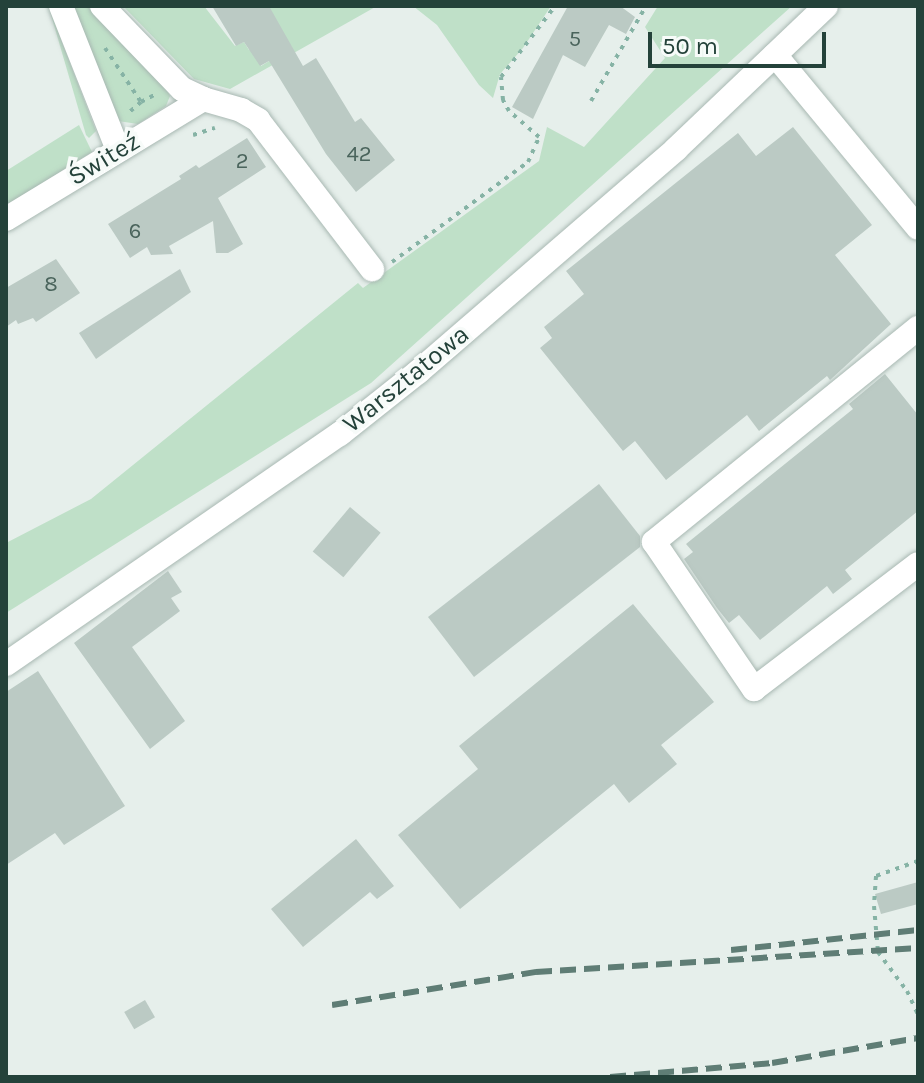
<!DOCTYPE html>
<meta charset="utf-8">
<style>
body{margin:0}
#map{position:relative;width:924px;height:1083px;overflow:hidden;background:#e6efeb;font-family:Karla,sans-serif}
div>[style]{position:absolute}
.green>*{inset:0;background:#bfe0c8}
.building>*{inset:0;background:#bbcac4;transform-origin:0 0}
.path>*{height:4px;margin-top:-2px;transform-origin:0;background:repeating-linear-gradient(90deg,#86b3a5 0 4px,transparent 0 10px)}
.roads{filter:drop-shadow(0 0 2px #a8b8b2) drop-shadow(0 0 2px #a8b8b2)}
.minor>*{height:24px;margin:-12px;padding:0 12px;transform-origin:12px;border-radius:12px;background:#fff}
.rail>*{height:6px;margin-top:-3px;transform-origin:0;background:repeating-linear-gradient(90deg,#5f7d75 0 16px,transparent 0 24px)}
span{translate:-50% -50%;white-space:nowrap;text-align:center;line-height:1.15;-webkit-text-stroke:7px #f7fbf9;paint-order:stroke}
.number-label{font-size:22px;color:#4a645c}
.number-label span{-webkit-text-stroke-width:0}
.street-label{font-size:26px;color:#24423a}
.frame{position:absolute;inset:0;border:8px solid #24423a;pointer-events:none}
.scale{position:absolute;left:648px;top:32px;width:178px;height:36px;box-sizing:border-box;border:4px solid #24423a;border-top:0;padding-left:10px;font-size:24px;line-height:28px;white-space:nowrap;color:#24423a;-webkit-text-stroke:6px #f7fbf9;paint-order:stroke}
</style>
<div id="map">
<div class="green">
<div style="clip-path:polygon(69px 6px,87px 6px,167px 90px,170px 96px,166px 106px,138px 124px,118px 121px)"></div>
<div style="clip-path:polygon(123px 6px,204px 6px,235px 46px,244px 42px,249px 50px,251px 49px,261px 66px,292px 47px,257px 6px,377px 6px,230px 89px,194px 79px)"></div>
<div style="clip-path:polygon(413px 6px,551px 6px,523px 48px,500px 74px,493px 98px,479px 85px,437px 25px)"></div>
<div style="clip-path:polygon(658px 6px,792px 6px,371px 383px,6px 613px,6px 543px,91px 499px,358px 283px,363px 288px,539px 161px,547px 127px,584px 147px,665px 58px,645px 27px)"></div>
<div style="clip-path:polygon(49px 8px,96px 131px,89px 138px,86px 135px)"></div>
<div style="clip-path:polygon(79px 125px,92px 152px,6px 206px,6px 171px)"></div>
</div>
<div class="building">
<div style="clip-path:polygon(212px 6px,269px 6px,303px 66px,316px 58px,355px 122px,361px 118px,395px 160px,356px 192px,326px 154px,269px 61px,260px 66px,244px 42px,236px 46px)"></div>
<div style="clip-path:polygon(568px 6px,620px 6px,635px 17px,626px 34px,609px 25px,585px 67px,563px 55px,533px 119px,512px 107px)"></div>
<div style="clip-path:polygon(793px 127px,872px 225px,835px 255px,891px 324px,830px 380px,827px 376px,759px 431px,747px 415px,666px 480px,635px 441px,623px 451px,540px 348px,552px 338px,544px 327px,584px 294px,566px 271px,738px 133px,756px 156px)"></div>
<div style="clip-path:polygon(247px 138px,266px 167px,218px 198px,243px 244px,228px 253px,216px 253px,213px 221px,169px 246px,173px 254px,151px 255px,147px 247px,130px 258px,108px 224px,181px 179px,179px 176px,196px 165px,199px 168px)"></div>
<div style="clip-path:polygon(56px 259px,80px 293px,36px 322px,33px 318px,18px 324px,16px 320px,6px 327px,6px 288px)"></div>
<div style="clip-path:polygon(180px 269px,191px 292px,96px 359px,79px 333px)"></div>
<div style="clip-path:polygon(885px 374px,918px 415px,918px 511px,845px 570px,852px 579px,833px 594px,827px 586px,760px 640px,739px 615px,729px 623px,717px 608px,684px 559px,693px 552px,686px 544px,853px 409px,849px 404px)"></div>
<div style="clip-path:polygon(599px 484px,640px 536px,640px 547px,474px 677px,428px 617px)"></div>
<div style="left:350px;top:507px;width:40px;height:58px;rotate:40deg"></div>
<div style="clip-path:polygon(168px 571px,182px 592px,171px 598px,180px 611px,132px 647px,185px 721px,150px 749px,74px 643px)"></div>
<div style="clip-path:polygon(633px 604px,714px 702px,661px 745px,677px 764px,629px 803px,614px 784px,460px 909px,398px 835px,478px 769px,459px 746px)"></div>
<div style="clip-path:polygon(38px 671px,125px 806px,64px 845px,55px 833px,6px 865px,6px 692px)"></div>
<div style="clip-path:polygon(356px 839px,394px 886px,377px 899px,370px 892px,303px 947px,271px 909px)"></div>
<div style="clip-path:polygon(918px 882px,918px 904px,881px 914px,875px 894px)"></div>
<div style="left:145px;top:1000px;width:20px;height:24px;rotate:60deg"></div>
</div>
<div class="path">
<div style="left:105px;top:48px;width:65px;rotate:56.3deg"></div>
<div style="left:141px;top:102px;width:18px;rotate:139deg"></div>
<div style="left:591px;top:101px;width:110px;rotate:-59.9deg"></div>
<div style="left:141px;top:102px;width:17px;rotate:-28deg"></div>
<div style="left:193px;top:135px;width:23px;rotate:-18deg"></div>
<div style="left:392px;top:262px;width:169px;rotate:-36.3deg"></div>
<div style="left:528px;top:162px;width:27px;rotate:-66deg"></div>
<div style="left:539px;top:137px;width:40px;rotate:-139deg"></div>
<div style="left:509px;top:111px;width:13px;rotate:-119deg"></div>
<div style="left:503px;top:100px;width:23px;rotate:-95deg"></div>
<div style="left:501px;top:77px;width:89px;rotate:-52.7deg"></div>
<div style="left:918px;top:861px;width:45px;rotate:160.3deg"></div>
<div style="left:876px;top:876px;width:30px;rotate:94deg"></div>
<div style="left:874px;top:906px;width:46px;rotate:85deg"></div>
<div style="left:878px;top:952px;width:49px;rotate:53.4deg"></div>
<div style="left:907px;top:991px;width:26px;rotate:65deg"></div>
</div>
<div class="roads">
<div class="minor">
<div style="left:61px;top:6px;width:155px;rotate:68.4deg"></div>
<div style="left:102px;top:6px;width:115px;rotate:46.1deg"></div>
<div style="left:182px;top:89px;width:23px;rotate:25deg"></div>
<div style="left:203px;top:99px;width:40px;rotate:16deg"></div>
<div style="left:241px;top:110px;width:20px;rotate:30deg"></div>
<div style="left:258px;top:120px;width:188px;rotate:52.6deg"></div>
<div style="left:775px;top:55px;width:224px;rotate:50.4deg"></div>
<div style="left:6px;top:219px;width:231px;rotate:-31.3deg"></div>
<div style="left:918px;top:328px;width:340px;rotate:141deg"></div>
<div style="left:654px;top:542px;width:178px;rotate:55.8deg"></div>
<div style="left:754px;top:689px;width:206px;rotate:-37.3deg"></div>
<div style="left:6px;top:664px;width:406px;rotate:-34.6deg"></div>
<div style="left:340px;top:434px;width:100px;rotate:-38.5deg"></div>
<div style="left:418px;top:372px;width:341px;rotate:-40.8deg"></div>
<div style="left:676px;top:149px;width:207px;rotate:-43.6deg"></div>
</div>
</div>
<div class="rail">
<div style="left:731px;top:950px;width:188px;rotate:-6.1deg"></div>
<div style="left:332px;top:1005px;width:207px;rotate:-9.2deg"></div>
<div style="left:536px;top:972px;width:383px;rotate:-3.6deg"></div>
<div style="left:610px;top:1077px;width:163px;rotate:-4.9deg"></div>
<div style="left:772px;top:1063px;width:148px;rotate:-9.7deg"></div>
</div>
<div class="number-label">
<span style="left:575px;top:40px">5</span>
<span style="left:359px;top:155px">42</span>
<span style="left:242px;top:162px">2</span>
<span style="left:135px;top:232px">6</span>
<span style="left:51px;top:285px">8</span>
</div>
<div class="street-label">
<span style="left:104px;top:159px;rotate:-31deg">Świteź</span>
<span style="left:406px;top:379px;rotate:-39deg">Warsztatowa</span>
</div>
<div class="frame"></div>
<div class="scale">50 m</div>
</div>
